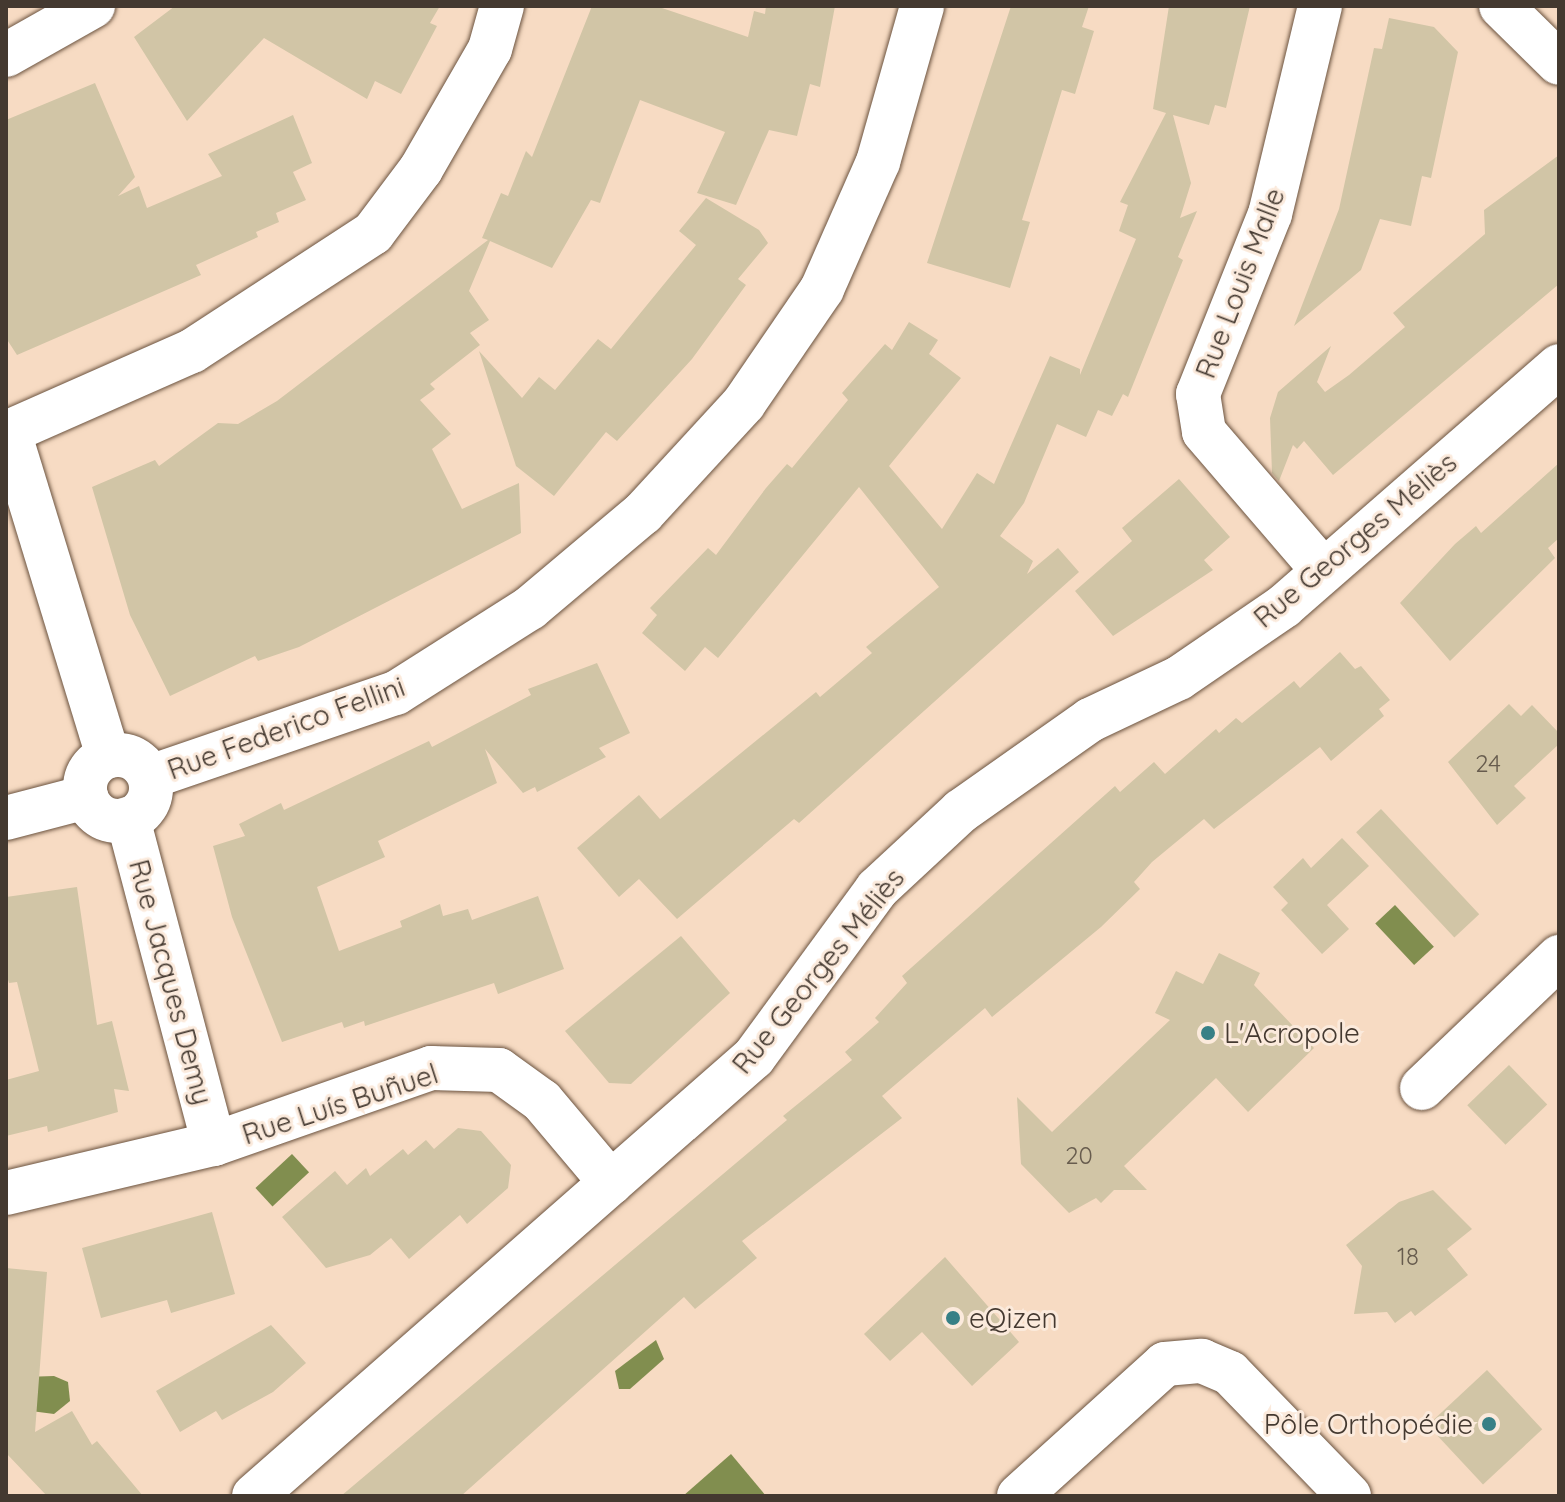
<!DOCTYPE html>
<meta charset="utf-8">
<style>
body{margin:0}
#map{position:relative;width:1565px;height:1502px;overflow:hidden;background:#f7dbc3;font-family:Quicksand,sans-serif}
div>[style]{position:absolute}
.water>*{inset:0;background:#818e4f;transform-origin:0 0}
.building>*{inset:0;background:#d1c5a6;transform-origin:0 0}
.roads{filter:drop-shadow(0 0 2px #6b533f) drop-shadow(0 0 2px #6b533f)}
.street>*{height:44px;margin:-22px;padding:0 22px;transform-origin:22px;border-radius:22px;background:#fff}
.street>.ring{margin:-22px;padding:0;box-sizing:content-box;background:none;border:44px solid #fff;border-radius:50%}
.dots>*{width:22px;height:22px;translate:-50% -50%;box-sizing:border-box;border:4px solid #fbeadc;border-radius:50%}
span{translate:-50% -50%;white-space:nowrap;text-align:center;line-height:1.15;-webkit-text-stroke:6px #fbeadc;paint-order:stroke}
.number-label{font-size:24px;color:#675c4e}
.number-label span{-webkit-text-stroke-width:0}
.street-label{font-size:28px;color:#443930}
.poi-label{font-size:28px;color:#443930}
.left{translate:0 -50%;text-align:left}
.right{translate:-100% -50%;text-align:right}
.frame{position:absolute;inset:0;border:8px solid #443930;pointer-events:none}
</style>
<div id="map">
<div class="water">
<div style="left:1395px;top:905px;width:57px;height:27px;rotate:47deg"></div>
<div style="left:292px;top:1154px;width:25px;height:50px;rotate:47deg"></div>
<div style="clip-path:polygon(656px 1340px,664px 1359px,630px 1389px,619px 1389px,615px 1371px)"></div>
<div style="clip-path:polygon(54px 1376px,68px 1382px,70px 1401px,54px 1414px,31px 1411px,24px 1377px)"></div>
<div style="clip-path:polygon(731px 1454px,766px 1496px,683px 1496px)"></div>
</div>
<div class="building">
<div style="clip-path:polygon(175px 6px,440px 6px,430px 23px,437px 26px,401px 94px,375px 81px,367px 99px,264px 38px,187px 121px,134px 37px)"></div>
<div style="clip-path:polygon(592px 6px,656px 6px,748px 37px,754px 11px,765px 14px,766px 6px,835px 6px,820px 87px,810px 84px,797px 136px,769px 130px,736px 205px,697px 193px,725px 132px,640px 100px,600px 203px,591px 200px,552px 268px,490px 241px,469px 291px,489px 320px,470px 333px,480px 345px,430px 384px,435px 389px,420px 400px,451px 434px,432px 449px,462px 509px,519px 483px,521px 533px,299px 647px,258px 661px,255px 656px,170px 696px,130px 615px,92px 487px,155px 460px,159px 466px,218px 423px,238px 424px,277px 401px,488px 240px,482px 238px,501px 193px,508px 196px,526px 151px,532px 157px)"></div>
<div style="clip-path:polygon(1011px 6px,1089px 6px,1082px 27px,1094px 31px,1075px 94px,1062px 90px,1022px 220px,1030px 222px,1010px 288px,927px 263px)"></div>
<div style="clip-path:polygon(1169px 6px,1250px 6px,1226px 108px,1215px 105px,1209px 125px,1173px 115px,1191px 183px,1180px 218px,1197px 211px,1178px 257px,1183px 260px,1128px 397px,1123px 394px,1112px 416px,1098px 410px,1086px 437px,1057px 424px,1024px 503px,1000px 536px,1033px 561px,1027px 574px,1058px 548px,1079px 572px,799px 823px,794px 819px,677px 919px,639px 879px,619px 897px,577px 848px,639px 795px,660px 819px,816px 692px,820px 697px,872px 653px,866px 647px,939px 587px,859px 487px,718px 658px,705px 647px,685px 671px,642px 633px,657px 615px,650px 608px,708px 548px,716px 555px,766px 488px,787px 464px,792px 468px,848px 400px,842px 393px,885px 344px,892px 350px,909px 322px,938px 340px,929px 354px,961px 378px,889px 466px,942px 529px,977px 473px,994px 484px,1050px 356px,1080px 369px,1080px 375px,1136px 239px,1119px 231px,1128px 205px,1120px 202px,1166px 113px,1153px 109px)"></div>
<div style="clip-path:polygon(1389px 18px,1434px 27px,1458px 52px,1431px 178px,1422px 176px,1411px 226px,1380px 219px,1361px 270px,1294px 326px,1339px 209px,1374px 48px,1382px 49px)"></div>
<div style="clip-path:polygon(95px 83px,135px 177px,118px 196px,139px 186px,147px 208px,222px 176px,208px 154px,293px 115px,312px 163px,293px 172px,306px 200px,276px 213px,279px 222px,256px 232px,258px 237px,196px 265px,201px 275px,17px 355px,6px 338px,6px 120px)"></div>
<div style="clip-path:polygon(1559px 155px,1559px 284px,1333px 475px,1304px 441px,1297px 449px,1293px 445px,1279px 481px,1272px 473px,1270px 418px,1278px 392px,1331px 346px,1317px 382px,1325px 392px,1349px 375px,1405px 327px,1393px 313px,1485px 234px,1484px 210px)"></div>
<div style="clip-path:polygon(706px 198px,759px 230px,768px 243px,738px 279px,746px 285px,692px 359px,617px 441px,606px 432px,554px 496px,516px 466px,479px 351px,522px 398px,539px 377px,555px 390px,598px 339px,611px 349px,696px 245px,679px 231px)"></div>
<div style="clip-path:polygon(1559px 463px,1559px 538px,1548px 548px,1555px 558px,1450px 661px,1400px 603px,1455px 544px,1476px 526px,1481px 533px)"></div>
<div style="clip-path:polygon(1179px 479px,1230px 537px,1204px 560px,1213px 570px,1113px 636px,1075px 591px,1132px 541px,1122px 528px)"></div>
<div style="clip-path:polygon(1340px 652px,1355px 669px,1361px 666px,1390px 700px,1379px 709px,1384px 716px,1331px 761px,1320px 747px,1214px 829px,1204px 819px,1152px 862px,1134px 882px,1140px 889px,1101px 927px,992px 1017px,985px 1008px,882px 1096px,902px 1118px,742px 1241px,757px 1258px,695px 1309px,684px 1297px,461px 1496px,341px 1496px,787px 1120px,783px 1116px,852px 1060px,845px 1052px,879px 1022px,875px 1018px,907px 983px,902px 976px,1115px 786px,1120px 792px,1154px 762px,1165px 774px,1216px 729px,1219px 733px,1236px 718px,1242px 723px,1294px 681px,1300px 688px)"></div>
<div style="clip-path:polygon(597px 663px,630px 733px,599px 748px,606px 757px,537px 792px,535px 787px,523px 793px,485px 749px,497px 783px,378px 841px,385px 857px,317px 887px,339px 951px,402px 927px,400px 921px,440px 904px,443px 916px,468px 909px,472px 920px,538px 896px,564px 969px,498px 994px,494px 983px,365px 1026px,364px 1021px,344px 1028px,342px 1022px,282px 1042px,232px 917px,213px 846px,245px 836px,239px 824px,281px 803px,284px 810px,429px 741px,432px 747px,531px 695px,528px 689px)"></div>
<div style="clip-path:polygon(1509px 704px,1521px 716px,1532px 705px,1559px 733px,1559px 744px,1514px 786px,1526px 798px,1497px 825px,1448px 762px)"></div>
<div style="left:1381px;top:809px;width:144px;height:34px;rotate:47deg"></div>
<div style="clip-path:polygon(1342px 838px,1369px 866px,1327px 905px,1349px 929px,1322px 954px,1281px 910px,1288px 903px,1273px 887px,1303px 858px,1311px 868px)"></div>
<div style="clip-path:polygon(77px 887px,97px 1025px,112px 1021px,129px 1091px,114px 1089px,118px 1112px,48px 1132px,47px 1126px,6px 1136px,6px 1080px,39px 1071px,17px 982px,9px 983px,6px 973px,6px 897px)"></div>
<div style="clip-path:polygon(681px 936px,730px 993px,631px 1084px,609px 1083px,565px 1031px)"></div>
<div style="clip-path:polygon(1219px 953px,1260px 973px,1254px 985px,1314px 1048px,1248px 1112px,1216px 1078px,1124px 1166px,1147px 1190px,1114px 1190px,1101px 1203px,1096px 1198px,1069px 1213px,1021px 1164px,1017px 1097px,1052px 1132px,1170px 1020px,1155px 1013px,1176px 971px,1203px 984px)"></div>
<div style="left:1509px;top:1065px;width:55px;height:58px;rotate:46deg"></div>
<div style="clip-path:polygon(458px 1128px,481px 1131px,511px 1165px,508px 1188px,467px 1224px,460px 1215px,409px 1259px,391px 1238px,370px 1255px,326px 1268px,282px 1217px,335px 1171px,347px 1185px,366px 1168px,370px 1176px,403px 1149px,408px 1155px,426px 1140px,434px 1149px)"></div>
<div style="clip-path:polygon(1433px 1190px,1472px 1229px,1447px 1249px,1468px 1275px,1415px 1316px,1411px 1311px,1395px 1323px,1387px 1312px,1354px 1314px,1362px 1266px,1346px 1245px,1399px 1202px)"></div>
<div style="clip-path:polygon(212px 1212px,235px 1294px,171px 1313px,167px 1300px,101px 1318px,82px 1248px)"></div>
<div style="clip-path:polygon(945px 1257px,1019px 1342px,972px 1386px,922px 1332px,890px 1361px,864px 1334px)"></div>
<div style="clip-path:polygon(6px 1268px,47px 1272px,35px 1432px,72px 1411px,92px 1445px,97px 1441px,143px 1496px,47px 1496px,6px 1453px)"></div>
<div style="clip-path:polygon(271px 1325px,306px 1363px,273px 1392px,222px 1420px,216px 1411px,180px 1432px,156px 1391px)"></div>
<div style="left:1487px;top:1370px;width:81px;height:81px;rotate:47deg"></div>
</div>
<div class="roads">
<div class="street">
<div style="left:1320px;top:6px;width:214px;rotate:103.5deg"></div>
<div style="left:1270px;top:214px;width:194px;rotate:111.8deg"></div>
<div style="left:1198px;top:394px;width:38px;rotate:81deg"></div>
<div style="left:1204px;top:432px;width:179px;rotate:49.3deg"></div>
<div style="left:1501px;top:6px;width:81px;rotate:44.5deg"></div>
<div style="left:6px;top:55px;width:100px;rotate:-29.4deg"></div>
<div style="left:9px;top:432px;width:339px;rotate:73deg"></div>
<div style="left:6px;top:433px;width:203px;rotate:-23.8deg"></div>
<div style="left:192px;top:351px;width:216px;rotate:-33.1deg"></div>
<div style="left:373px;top:233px;width:80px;rotate:-53.1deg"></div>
<div style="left:421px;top:169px;width:138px;rotate:-60.1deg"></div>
<div style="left:490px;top:49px;width:45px;rotate:-74.4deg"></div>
<div class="ring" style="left:85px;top:755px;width:22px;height:22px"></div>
<div style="left:150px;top:777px;width:260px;rotate:-18.9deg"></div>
<div style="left:396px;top:693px;width:159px;rotate:-32.4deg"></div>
<div style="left:530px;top:608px;width:148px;rotate:-40.1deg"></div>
<div style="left:643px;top:513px;width:149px;rotate:-47.4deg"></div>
<div style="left:744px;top:403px;width:138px;rotate:-55.6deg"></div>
<div style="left:822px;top:289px;width:139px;rotate:-66.2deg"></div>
<div style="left:878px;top:162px;width:162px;rotate:-74.2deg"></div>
<div style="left:6px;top:818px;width:83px;rotate:-14.7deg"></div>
<div style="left:128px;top:819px;width:336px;rotate:75.2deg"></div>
<div style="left:1422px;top:1088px;width:190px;rotate:-43.7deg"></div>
<div style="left:6px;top:1193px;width:214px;rotate:-13.3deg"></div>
<div style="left:214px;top:1144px;width:230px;rotate:-19.3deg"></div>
<div style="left:431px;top:1068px;width:68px;rotate:1.7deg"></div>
<div style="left:499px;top:1070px;width:53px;rotate:35.8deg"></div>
<div style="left:542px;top:1101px;width:107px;rotate:49.9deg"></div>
<div style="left:254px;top:1496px;width:665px;rotate:-41.28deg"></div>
<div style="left:754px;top:1057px;width:208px;rotate:-53.8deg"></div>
<div style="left:877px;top:889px;width:115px;rotate:-42.9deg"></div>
<div style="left:961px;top:811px;width:158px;rotate:-35.2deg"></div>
<div style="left:1090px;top:720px;width:98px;rotate:-25.3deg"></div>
<div style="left:1179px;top:678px;width:127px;rotate:-34.4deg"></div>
<div style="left:1284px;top:606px;width:365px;rotate:-41.1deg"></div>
<div style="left:1019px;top:1496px;width:197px;rotate:-42.1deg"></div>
<div style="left:1165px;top:1364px;width:37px;rotate:-5deg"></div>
<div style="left:1202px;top:1361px;width:30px;rotate:23deg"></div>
<div style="left:1230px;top:1373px;width:171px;rotate:45.9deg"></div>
</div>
</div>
<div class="dots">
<div style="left:1208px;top:1033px;background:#378086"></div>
<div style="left:953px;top:1318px;background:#378086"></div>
<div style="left:1489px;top:1424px;background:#378086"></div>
</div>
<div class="number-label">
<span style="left:1488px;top:764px">24</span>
<span style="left:1079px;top:1156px">20</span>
<span style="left:1408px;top:1257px">18</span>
</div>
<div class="street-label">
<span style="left:1240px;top:283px;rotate:-69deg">Rue Louis Malle</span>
<span style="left:1355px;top:540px;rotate:-40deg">Rue Georges Méliès</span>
<span style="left:286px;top:728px;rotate:-20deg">Rue Federico Fellini</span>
<span style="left:818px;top:971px;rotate:-51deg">Rue Georges Méliès</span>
<span style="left:171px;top:982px;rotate:75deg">Rue Jacques Demy</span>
<span style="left:340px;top:1104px;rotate:-18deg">Rue Luís Buñuel</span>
</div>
<div class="poi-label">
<span class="left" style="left:1224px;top:1033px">L'Acropole</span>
<span class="left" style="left:969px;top:1318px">eQizen</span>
<span class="right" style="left:1473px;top:1424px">Pôle Orthopédie</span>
</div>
<div class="frame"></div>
</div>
